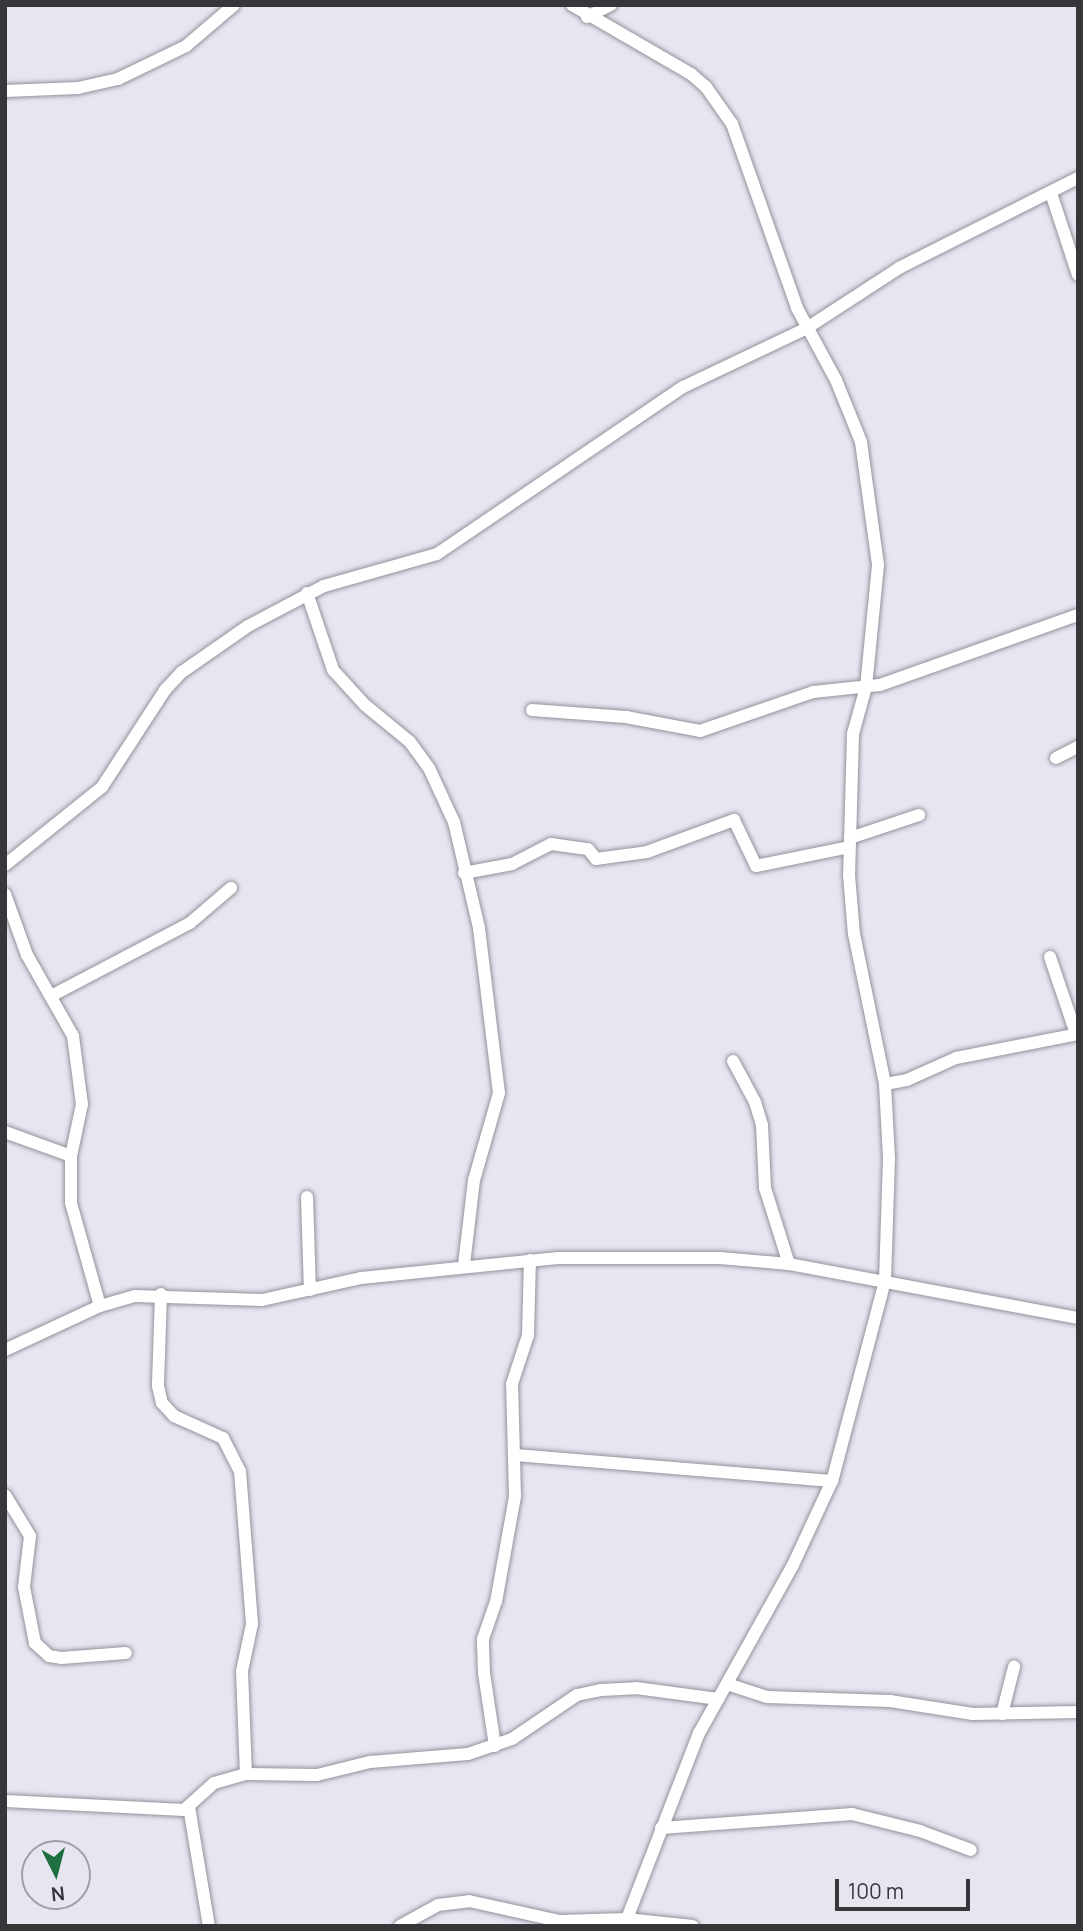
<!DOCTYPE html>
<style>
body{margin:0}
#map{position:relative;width:1083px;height:1931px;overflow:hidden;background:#e6e5f0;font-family:Manrope,sans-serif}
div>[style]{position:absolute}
.roads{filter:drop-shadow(0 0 2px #93929c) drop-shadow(0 0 2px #93929c)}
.minor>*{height:12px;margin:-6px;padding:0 6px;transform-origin:6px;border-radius:6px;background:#fff}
span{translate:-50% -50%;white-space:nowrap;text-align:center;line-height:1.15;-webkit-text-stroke:7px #e6e5f0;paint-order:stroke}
.frame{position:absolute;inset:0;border:7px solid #37363a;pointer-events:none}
.north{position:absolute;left:21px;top:1840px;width:70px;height:70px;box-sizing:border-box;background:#e6e5f0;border:2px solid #a09fa7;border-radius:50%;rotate:174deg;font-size:19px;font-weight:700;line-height:28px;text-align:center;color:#37363a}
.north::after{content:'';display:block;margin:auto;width:24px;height:32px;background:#1e7041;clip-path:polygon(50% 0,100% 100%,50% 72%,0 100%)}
.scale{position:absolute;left:835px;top:1879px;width:135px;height:32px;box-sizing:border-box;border:4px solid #37363a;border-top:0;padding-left:9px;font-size:21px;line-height:24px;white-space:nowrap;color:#37363a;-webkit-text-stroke:5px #e6e5f0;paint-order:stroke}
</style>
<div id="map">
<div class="roads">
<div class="minor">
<div style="left:572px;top:5px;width:138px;rotate:30.1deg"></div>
<div style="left:691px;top:74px;width:20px;rotate:41deg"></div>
<div style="left:706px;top:87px;width:45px;rotate:54.9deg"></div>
<div style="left:732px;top:124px;width:195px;rotate:70.5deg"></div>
<div style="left:797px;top:308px;width:82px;rotate:61.6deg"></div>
<div style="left:836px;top:380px;width:67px;rotate:68deg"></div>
<div style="left:861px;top:442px;width:124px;rotate:82.1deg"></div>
<div style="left:878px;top:565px;width:123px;rotate:95.6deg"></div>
<div style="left:866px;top:687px;width:49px;rotate:105.5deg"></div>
<div style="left:853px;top:734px;width:141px;rotate:91.6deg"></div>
<div style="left:849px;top:875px;width:59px;rotate:85.2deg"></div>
<div style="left:854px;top:934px;width:153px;rotate:78.3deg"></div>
<div style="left:885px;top:1084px;width:75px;rotate:86.9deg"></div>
<div style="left:889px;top:1159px;width:122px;rotate:91.9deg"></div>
<div style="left:885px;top:1281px;width:207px;rotate:104.8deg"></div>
<div style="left:832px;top:1481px;width:93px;rotate:114.9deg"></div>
<div style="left:793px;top:1565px;width:193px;rotate:119.2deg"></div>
<div style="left:699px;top:1733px;width:207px;rotate:111.2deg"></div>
<div style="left:587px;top:17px;width:27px;rotate:-27deg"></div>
<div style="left:5px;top:91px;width:73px;rotate:-2.4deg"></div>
<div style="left:78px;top:88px;width:41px;rotate:-12.7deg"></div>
<div style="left:118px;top:79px;width:76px;rotate:-25.9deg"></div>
<div style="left:186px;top:46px;width:63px;rotate:-40.5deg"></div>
<div style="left:1051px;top:193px;width:86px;rotate:71.8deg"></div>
<div style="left:307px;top:593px;width:81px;rotate:71.3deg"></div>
<div style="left:333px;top:670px;width:47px;rotate:47.6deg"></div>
<div style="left:365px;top:705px;width:58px;rotate:39.4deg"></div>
<div style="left:410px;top:742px;width:32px;rotate:54deg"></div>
<div style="left:429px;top:768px;width:60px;rotate:65.2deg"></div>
<div style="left:454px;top:822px;width:109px;rotate:76.7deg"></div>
<div style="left:479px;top:928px;width:166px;rotate:83.1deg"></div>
<div style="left:499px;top:1093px;width:91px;rotate:106deg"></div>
<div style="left:474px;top:1180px;width:86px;rotate:96.7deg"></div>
<div style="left:532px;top:710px;width:94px;rotate:4.3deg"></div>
<div style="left:626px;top:717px;width:75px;rotate:10.7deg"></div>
<div style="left:700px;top:731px;width:120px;rotate:-19deg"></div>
<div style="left:813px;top:692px;width:67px;rotate:-6deg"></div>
<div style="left:880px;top:685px;width:210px;rotate:-19.5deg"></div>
<div style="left:1056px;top:758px;width:25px;rotate:-27deg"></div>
<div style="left:850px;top:838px;width:73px;rotate:-18.4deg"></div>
<div style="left:5px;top:865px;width:124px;rotate:-38.8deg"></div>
<div style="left:102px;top:787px;width:116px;rotate:-57deg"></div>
<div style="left:165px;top:690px;width:25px;rotate:-47deg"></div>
<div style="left:182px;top:672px;width:80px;rotate:-34.9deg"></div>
<div style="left:248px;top:626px;width:86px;rotate:-27.8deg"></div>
<div style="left:324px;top:586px;width:117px;rotate:-15.8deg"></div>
<div style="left:437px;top:554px;width:297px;rotate:-34.2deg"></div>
<div style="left:683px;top:387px;width:137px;rotate:-25.4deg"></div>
<div style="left:807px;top:328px;width:110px;rotate:-33.1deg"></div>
<div style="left:899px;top:268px;width:200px;rotate:-26.7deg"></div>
<div style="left:464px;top:873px;width:49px;rotate:-10.6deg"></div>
<div style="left:512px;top:864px;width:44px;rotate:-27.1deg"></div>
<div style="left:551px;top:844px;width:37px;rotate:8deg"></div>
<div style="left:588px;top:849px;width:13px;rotate:51deg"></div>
<div style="left:596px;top:859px;width:51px;rotate:-7.8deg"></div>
<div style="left:647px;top:852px;width:93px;rotate:-20.2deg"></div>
<div style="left:734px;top:820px;width:51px;rotate:64.4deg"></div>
<div style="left:756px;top:866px;width:95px;rotate:-11.5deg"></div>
<div style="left:5px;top:894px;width:65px;rotate:70.2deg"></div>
<div style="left:27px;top:955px;width:93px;rotate:60.4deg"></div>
<div style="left:73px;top:1036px;width:69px;rotate:82.5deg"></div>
<div style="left:82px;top:1104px;width:53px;rotate:101.9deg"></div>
<div style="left:71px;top:1156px;width:47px;rotate:90deg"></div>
<div style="left:71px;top:1203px;width:107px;rotate:74.3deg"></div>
<div style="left:1050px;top:957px;width:81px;rotate:71.3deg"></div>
<div style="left:51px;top:996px;width:157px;rotate:-27.7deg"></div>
<div style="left:190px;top:923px;width:54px;rotate:-40.5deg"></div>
<div style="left:733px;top:1061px;width:47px;rotate:61.8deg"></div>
<div style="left:755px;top:1102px;width:24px;rotate:73deg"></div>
<div style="left:762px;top:1125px;width:63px;rotate:87.3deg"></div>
<div style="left:765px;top:1188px;width:80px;rotate:72.5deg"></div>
<div style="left:885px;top:1084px;width:22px;rotate:-10deg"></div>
<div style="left:907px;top:1080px;width:54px;rotate:-24.2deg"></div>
<div style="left:956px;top:1058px;width:124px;rotate:-11.1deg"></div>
<div style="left:5px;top:1132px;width:70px;rotate:20deg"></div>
<div style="left:307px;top:1197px;width:93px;rotate:88.2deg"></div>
<div style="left:161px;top:1294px;width:92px;rotate:91.9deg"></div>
<div style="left:158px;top:1386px;width:17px;rotate:77deg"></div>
<div style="left:162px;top:1403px;width:18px;rotate:47deg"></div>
<div style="left:174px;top:1416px;width:54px;rotate:24.2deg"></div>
<div style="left:223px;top:1438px;width:37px;rotate:63deg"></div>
<div style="left:240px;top:1471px;width:153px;rotate:85.5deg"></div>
<div style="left:252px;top:1624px;width:48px;rotate:102deg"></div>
<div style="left:242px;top:1671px;width:103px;rotate:87.8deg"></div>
<div style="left:5px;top:1350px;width:105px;rotate:-24.9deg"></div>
<div style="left:100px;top:1306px;width:36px;rotate:-16deg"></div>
<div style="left:135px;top:1296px;width:127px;rotate:1.8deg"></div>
<div style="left:262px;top:1300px;width:101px;rotate:-12.5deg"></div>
<div style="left:361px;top:1278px;width:198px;rotate:-5.8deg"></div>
<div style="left:558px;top:1258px;width:162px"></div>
<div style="left:720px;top:1258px;width:69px;rotate:5deg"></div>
<div style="left:789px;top:1264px;width:294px;rotate:10.6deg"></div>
<div style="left:515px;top:1455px;width:318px;rotate:4.7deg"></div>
<div style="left:5px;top:1495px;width:48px;rotate:58.6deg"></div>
<div style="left:30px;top:1536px;width:51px;rotate:96.7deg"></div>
<div style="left:24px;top:1587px;width:57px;rotate:78.9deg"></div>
<div style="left:35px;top:1643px;width:19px;rotate:43deg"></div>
<div style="left:49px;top:1656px;width:12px;rotate:9deg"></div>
<div style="left:61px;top:1658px;width:65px;rotate:-4.4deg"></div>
<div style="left:727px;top:1684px;width:42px;rotate:18deg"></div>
<div style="left:767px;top:1697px;width:123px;rotate:1.9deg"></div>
<div style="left:890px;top:1701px;width:84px;rotate:8.9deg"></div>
<div style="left:973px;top:1714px;width:105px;rotate:-1.1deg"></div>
<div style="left:1002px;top:1714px;width:49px;rotate:-75.7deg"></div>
<div style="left:495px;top:1746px;width:74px;rotate:-98.6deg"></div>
<div style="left:484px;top:1673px;width:34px;rotate:-92deg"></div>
<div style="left:483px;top:1639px;width:39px;rotate:-71deg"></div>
<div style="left:496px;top:1602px;width:108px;rotate:-79.8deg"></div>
<div style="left:515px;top:1496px;width:112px;rotate:-91.5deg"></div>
<div style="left:512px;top:1384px;width:52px;rotate:-71.9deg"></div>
<div style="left:528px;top:1335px;width:75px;rotate:-88.5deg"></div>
<div style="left:5px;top:1801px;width:179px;rotate:2.9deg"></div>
<div style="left:184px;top:1810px;width:40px;rotate:-42deg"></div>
<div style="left:214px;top:1783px;width:33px;rotate:-16deg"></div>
<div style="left:246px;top:1774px;width:71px;rotate:0.8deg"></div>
<div style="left:317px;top:1775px;width:55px;rotate:-13.8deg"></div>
<div style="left:370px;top:1762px;width:98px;rotate:-4.7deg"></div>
<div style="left:468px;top:1754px;width:46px;rotate:-18.8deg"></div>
<div style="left:512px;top:1739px;width:78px;rotate:-34.1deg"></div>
<div style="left:577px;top:1695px;width:25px;rotate:-12deg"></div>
<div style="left:601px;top:1690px;width:35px;rotate:-3deg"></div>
<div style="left:636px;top:1688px;width:83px;rotate:7.6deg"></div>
<div style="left:189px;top:1807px;width:121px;rotate:80.5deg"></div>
<div style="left:661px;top:1828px;width:192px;rotate:-4.2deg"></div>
<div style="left:852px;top:1814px;width:70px;rotate:14deg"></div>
<div style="left:920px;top:1831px;width:54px;rotate:20.4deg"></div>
<div style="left:400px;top:1926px;width:43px;rotate:-28.9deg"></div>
<div style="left:438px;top:1905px;width:31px;rotate:-7deg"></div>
<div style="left:469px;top:1901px;width:92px;rotate:12.5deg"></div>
<div style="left:559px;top:1921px;width:67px;rotate:-1.7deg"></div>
<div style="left:626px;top:1919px;width:67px;rotate:6deg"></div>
</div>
</div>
<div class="frame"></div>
<div class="north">N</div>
<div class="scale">100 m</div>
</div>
